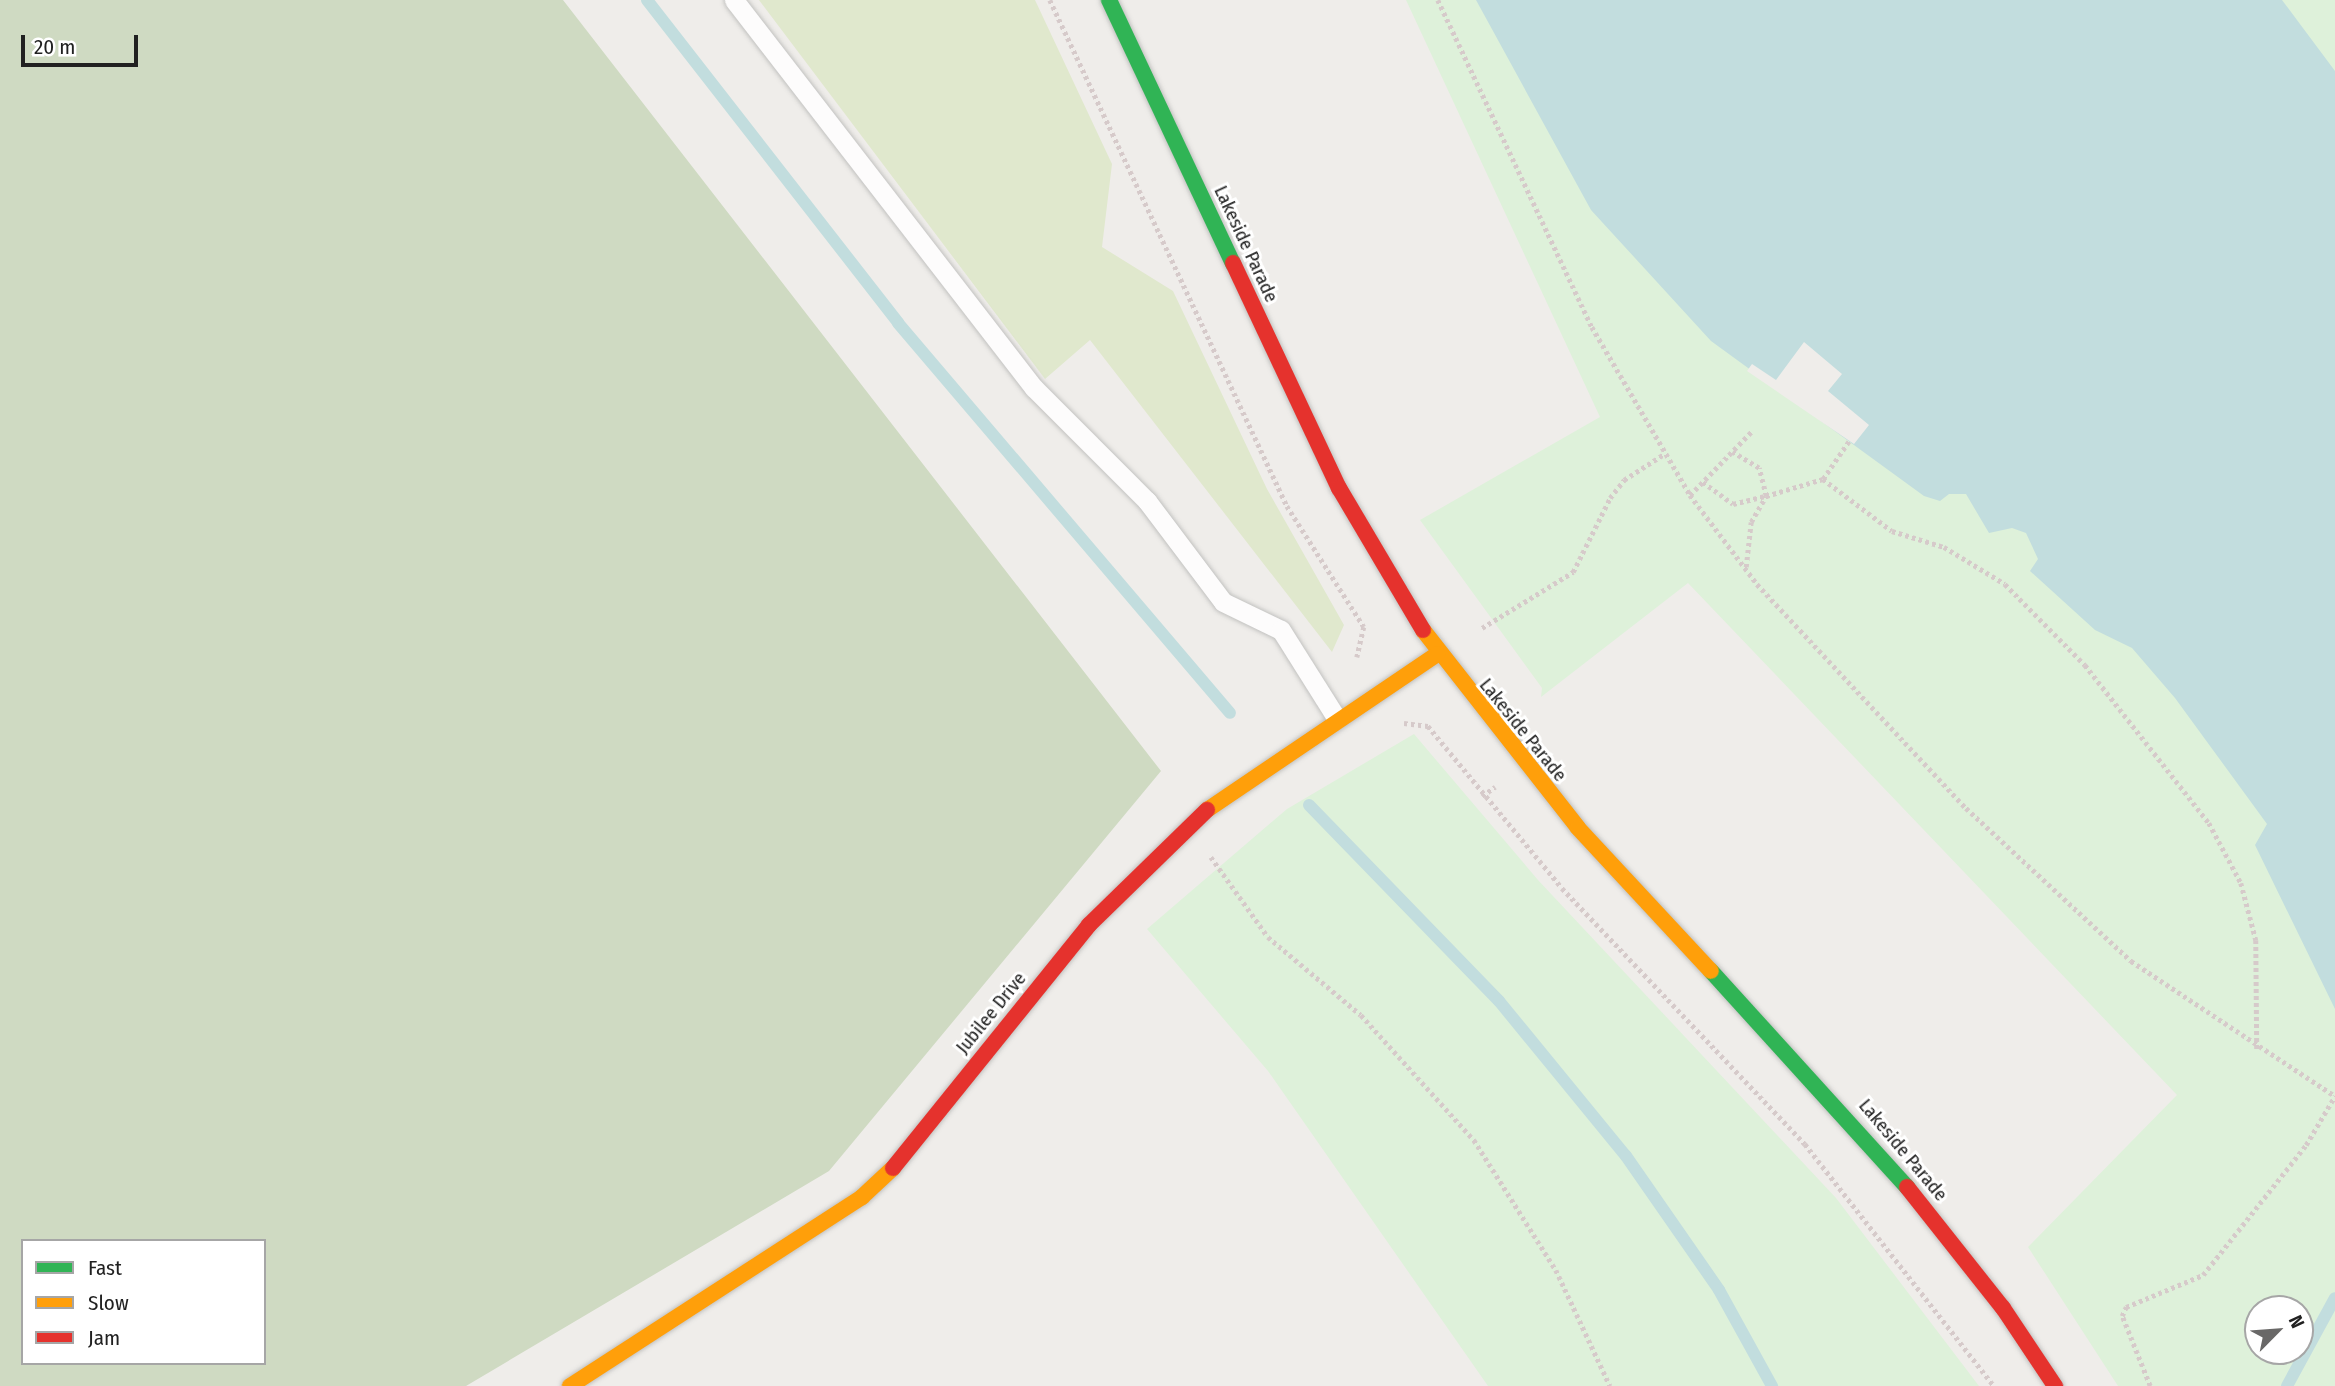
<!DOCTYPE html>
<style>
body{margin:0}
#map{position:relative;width:2335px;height:1386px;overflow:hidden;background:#efedea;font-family:"Fira Sans Condensed",sans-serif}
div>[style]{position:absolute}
.grass>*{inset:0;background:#e0e8cd}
.forest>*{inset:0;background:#cfdac2}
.park>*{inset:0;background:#def1da}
.water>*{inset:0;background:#c2ddde}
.pier>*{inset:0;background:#efedea}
.stream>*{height:12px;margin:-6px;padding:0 6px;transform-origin:6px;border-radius:6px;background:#c2ddde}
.path>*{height:4.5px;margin-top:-2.25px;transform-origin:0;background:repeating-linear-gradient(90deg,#d6caca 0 3.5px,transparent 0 7px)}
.roads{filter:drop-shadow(0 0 2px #c2c2c0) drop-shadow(0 0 2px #c2c2c0)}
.lane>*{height:19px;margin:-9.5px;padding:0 9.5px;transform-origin:9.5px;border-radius:9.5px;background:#fdfcfc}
.fast>*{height:16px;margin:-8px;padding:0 8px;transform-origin:8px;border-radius:8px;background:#30b455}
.slow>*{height:16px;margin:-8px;padding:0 8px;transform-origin:8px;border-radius:8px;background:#ff9f0a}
.jam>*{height:16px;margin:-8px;padding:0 8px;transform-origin:8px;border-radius:8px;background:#e5322d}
span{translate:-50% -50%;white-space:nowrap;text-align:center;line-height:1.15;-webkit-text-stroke:6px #fff;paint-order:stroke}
.street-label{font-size:19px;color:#212121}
.legend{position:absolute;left:21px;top:1239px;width:245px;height:126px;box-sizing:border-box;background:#fff;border:2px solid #a6a6a6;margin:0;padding:9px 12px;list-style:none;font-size:21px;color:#212121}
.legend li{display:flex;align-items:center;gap:14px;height:35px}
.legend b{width:35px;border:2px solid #a6a6a6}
.north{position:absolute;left:2244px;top:1295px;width:70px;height:70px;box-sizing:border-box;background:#fff;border:2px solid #a6a6a6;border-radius:50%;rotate:65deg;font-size:19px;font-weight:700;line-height:28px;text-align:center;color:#212121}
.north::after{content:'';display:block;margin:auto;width:24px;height:32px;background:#696867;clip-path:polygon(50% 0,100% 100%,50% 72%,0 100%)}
.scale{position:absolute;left:21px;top:35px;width:117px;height:32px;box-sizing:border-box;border:4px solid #212121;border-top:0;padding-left:9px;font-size:21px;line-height:24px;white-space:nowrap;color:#212121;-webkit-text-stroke:5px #fff;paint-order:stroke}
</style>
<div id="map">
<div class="grass">
<div style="clip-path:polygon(759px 0,1035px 0,1112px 164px,1102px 247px,1173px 291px,1267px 489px,1344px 625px,1332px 652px,1090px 340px,1045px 379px)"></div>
</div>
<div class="forest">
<div style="clip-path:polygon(evenodd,0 0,563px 0,1161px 771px,829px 1171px,466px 1386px,0 1386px,0 0,23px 1241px,264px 1241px,264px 1363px,23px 1363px,23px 1241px)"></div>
</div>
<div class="park">
<div style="clip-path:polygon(evenodd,1406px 0,2335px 0,2335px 1386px,2118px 1386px,2028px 1247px,2177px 1095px,1688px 583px,1541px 697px,1542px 688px,1420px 520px,1600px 417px,1406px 0,2258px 1309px,2300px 1309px,2300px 1351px,2258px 1351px,2258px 1309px)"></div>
<div style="clip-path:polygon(1414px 734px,1538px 880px,1836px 1198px,1979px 1386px,1488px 1386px,1268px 1071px,1147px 929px,1287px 809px)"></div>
</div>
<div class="water">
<div style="clip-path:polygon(1476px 0,2282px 0,2335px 71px,2335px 1009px,2255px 845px,2267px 824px,2175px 698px,2132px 648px,2095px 630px,2030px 571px,2038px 559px,2026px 533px,2012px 528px,1989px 533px,1966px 494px,1949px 494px,1940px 501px,1924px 496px,1711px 341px,1591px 210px)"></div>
</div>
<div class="pier">
<div style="clip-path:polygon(1804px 342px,1842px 374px,1828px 391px,1869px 425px,1854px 444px,1747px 371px,1752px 364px,1776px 380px)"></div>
</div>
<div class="stream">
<div style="left:647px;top:0;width:409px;rotate:52.1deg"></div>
<div style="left:898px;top:323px;width:512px;rotate:49.59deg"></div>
<div style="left:1309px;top:805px;width:273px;rotate:45.9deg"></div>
<div style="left:1499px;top:1001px;width:200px;rotate:50.7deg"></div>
<div style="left:1626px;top:1156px;width:163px;rotate:55.2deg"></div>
<div style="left:1719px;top:1290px;width:110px;rotate:61.1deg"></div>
<div style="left:2287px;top:1386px;width:100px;rotate:-61.4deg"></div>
</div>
<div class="path">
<div style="left:1050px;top:0;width:559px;rotate:64.9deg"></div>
<div style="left:1287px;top:506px;width:143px;rotate:57.5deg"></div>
<div style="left:1364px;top:627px;width:31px;rotate:103deg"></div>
<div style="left:1438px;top:0;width:361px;rotate:64.8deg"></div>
<div style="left:1592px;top:327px;width:194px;rotate:59.7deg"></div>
<div style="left:1690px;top:495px;width:111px;rotate:53deg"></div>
<div style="left:1757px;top:584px;width:306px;rotate:47deg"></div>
<div style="left:1966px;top:808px;width:225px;rotate:42.8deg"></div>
<div style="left:2131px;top:961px;width:245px;rotate:33.5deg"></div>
<div style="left:1823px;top:479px;width:46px;rotate:-55.6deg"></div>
<div style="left:1703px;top:482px;width:37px;rotate:36deg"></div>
<div style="left:1733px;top:504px;width:34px;rotate:-14deg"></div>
<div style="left:1766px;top:496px;width:29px;rotate:-104deg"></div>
<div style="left:1759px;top:468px;width:31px;rotate:-149deg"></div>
<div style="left:1690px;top:495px;width:88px;rotate:-45.9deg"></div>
<div style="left:1746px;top:567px;width:45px;rotate:-83.7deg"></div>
<div style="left:1751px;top:522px;width:30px;rotate:-60deg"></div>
<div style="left:1766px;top:496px;width:59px;rotate:-16.6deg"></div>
<div style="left:1823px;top:479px;width:86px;rotate:37deg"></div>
<div style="left:1892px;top:531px;width:54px;rotate:17.1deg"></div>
<div style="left:1944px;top:547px;width:71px;rotate:31.2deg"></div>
<div style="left:2005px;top:584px;width:114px;rotate:45.4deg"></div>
<div style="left:2085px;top:665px;width:201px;rotate:51.9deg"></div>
<div style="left:2209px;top:823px;width:68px;rotate:61.9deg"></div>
<div style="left:2241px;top:883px;width:59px;rotate:75.3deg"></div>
<div style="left:2256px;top:940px;width:109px;rotate:89.5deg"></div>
<div style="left:1482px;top:628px;width:107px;rotate:-31.6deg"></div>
<div style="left:1573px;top:572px;width:83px;rotate:-63.4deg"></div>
<div style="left:1610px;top:498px;width:23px;rotate:-52deg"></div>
<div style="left:1624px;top:480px;width:48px;rotate:-33deg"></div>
<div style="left:1404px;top:723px;width:24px;rotate:7deg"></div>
<div style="left:1428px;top:726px;width:210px;rotate:50.4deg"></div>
<div style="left:1562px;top:888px;width:353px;rotate:46.5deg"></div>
<div style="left:1805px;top:1144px;width:307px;rotate:52deg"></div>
<div style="left:1482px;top:796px;width:16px;rotate:-35deg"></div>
<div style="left:1211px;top:857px;width:98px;rotate:54.5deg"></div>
<div style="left:1268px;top:937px;width:121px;rotate:40deg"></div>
<div style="left:1361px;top:1015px;width:169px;rotate:47.9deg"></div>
<div style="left:1474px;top:1140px;width:154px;rotate:57.8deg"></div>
<div style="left:1556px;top:1270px;width:128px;rotate:65deg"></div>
<div style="left:2150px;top:1386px;width:75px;rotate:-111.8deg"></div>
<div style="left:2122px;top:1316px;width:10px;rotate:-66deg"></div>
<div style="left:2126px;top:1307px;width:83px;rotate:-22.6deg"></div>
<div style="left:2203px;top:1275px;width:166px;rotate:-51.6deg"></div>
<div style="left:2306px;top:1145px;width:57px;rotate:-59.4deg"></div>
</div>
<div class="roads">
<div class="lane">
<div style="left:734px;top:0;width:490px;rotate:52.3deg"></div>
<div style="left:1034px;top:388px;width:160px;rotate:45deg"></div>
<div style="left:1147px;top:501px;width:126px;rotate:53deg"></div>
<div style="left:1223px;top:602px;width:64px;rotate:25.8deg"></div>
<div style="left:1281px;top:630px;width:105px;rotate:57.8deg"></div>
</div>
<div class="fast">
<div style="left:1109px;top:0;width:291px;rotate:64.8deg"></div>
<div style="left:1711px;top:971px;width:292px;rotate:47.8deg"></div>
</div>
<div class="slow">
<div style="left:1423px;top:630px;width:251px;rotate:51.9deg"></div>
<div style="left:1578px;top:828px;width:195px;rotate:47.1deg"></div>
<div style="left:1207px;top:810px;width:278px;rotate:-34.1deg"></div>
<div style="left:570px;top:1386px;width:348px;rotate:-32.9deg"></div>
<div style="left:862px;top:1197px;width:42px;rotate:-43.1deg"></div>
</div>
<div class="jam">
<div style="left:1233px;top:263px;width:249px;rotate:64.8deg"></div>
<div style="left:1339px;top:488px;width:165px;rotate:59.4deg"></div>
<div style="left:893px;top:1168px;width:312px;rotate:-51.1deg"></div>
<div style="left:1089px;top:925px;width:165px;rotate:-44.3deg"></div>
<div style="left:1907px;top:1187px;width:154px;rotate:51.6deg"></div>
<div style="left:2003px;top:1308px;width:94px;rotate:56.3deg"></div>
</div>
</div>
<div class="street-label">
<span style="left:1246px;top:244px;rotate:65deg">Lakeside Parade</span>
<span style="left:1523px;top:730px;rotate:51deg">Lakeside Parade</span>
<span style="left:991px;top:1013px;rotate:-51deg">Jubilee Drive</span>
<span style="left:1903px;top:1150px;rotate:50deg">Lakeside Parade</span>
</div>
<ul class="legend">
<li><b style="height:9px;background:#30b455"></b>Fast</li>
<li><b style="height:9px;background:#ff9f0a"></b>Slow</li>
<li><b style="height:9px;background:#e5322d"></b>Jam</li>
</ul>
<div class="north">N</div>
<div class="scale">20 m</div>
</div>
